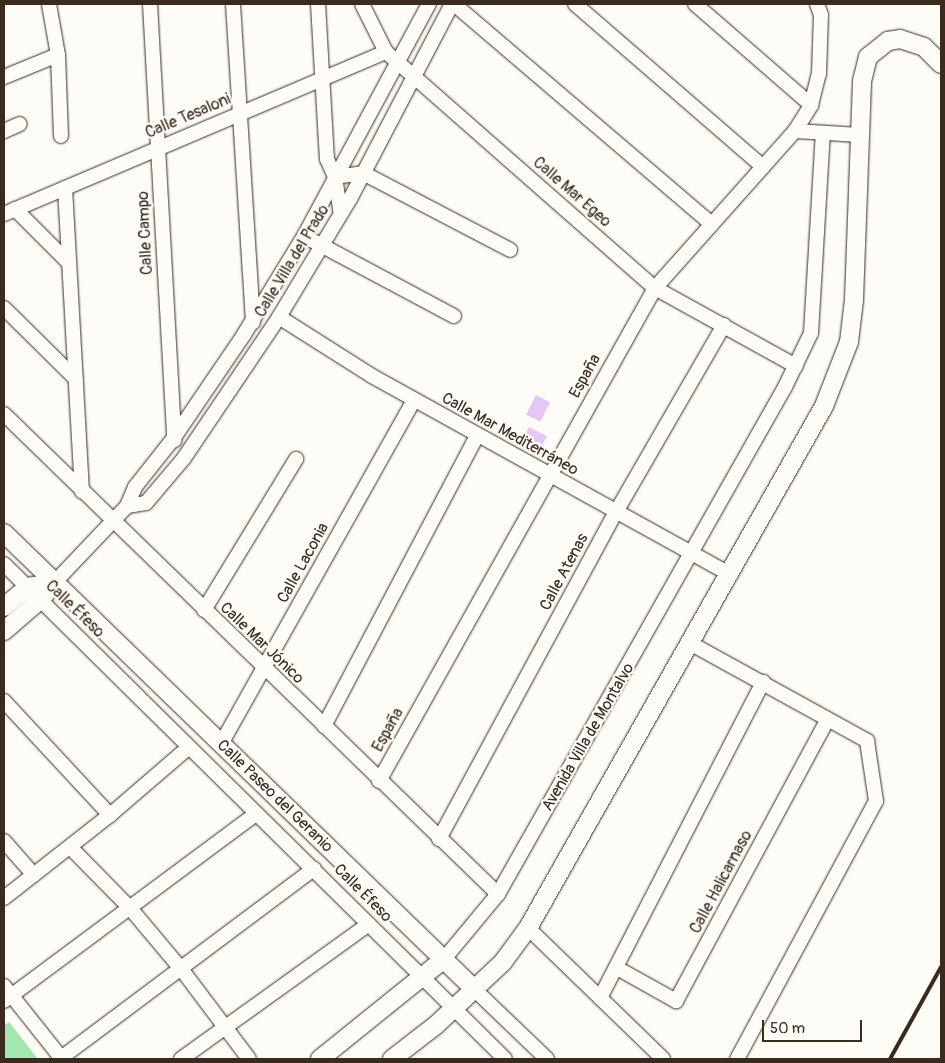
<!DOCTYPE html>
<meta charset="utf-8">
<style>
body{margin:0}
#map{position:relative;width:945px;height:1063px;overflow:hidden;background:#fdfcf7;font-family:Pangolin,sans-serif}
div>[style]{position:absolute}
.green>*{inset:0;background:#a2e6b0}
.building>*{inset:0;background:#e5c7f6;transform-origin:0 0}
.roads{filter:drop-shadow(0 0 1px #3b2a1e) drop-shadow(0 0 1px #3b2a1e)}
.minor>*{height:14px;margin:-7px;padding:0 7px;transform-origin:7px;border-radius:7px;background:#fdfcf7}
.tertiary>*{height:18px;margin:-9px;padding:0 9px;transform-origin:9px;border-radius:9px;background:#fdfcf7}
.rail>*{height:4px;margin:-2px;padding:0 2px;transform-origin:2px;border-radius:2px;background:#3b2a1e}
span{translate:-50% -50%;white-space:nowrap;text-align:center;line-height:1.15;-webkit-text-stroke:4.5px #fdfcf7;paint-order:stroke}
.street-label{font-size:16px;color:#3b2a1e}
.frame{position:absolute;inset:0;border:5px solid #3b2a1e;pointer-events:none}
.scale{position:absolute;left:762px;top:1020px;width:100px;height:22px;box-sizing:border-box;border:2px solid #3b2a1e;border-top:0;padding-left:6px;font-size:15px;line-height:18px;white-space:nowrap;color:#3b2a1e;-webkit-text-stroke:4px #fdfcf7;paint-order:stroke}
</style>
<div id="map">
<div class="green">
<div style="clip-path:polygon(9px 1022px,38px 1059px,4px 1059px,4px 1026px)"></div>
</div>
<div class="building">
<div style="left:536px;top:395px;width:16px;height:22px;rotate:27deg"></div>
<div style="left:529px;top:427px;width:20px;height:15px;rotate:27deg"></div>
</div>
<div class="roads">
<div class="minor">
<div style="left:49px;top:4px;width:52px;rotate:80deg"></div>
<div style="left:58px;top:55px;width:81px;rotate:87.9deg"></div>
<div style="left:150px;top:4px;width:437px;rotate:86.8deg"></div>
<div style="left:233px;top:4px;width:319px;rotate:86.4deg"></div>
<div style="left:318px;top:4px;width:155px;rotate:86.7deg"></div>
<div style="left:327px;top:159px;width:20px;rotate:66deg"></div>
<div style="left:335px;top:177px;width:37px;rotate:81deg"></div>
<div style="left:362px;top:4px;width:54px;rotate:63.4deg"></div>
<div style="left:386px;top:52px;width:358px;rotate:41.3deg"></div>
<div style="left:655px;top:288px;width:161px;rotate:29deg"></div>
<div style="left:454px;top:4px;width:339px;rotate:40.5deg"></div>
<div style="left:575px;top:4px;width:249px;rotate:40.9deg"></div>
<div style="left:695px;top:4px;width:154px;rotate:41deg"></div>
<div style="left:4px;top:77px;width:58px;rotate:-22.2deg"></div>
<div style="left:4px;top:131px;width:17px;rotate:-24deg"></div>
<div style="left:795px;top:131px;width:65px;rotate:3.5deg"></div>
<div style="left:335px;top:177px;width:28px;rotate:-8deg"></div>
<div style="left:363px;top:173px;width:166px;rotate:27.6deg"></div>
<div style="left:65px;top:188px;width:304px;rotate:86.8deg"></div>
<div style="left:15px;top:209px;width:75px;rotate:45deg"></div>
<div style="left:4px;top:214px;width:415px;rotate:-23deg"></div>
<div style="left:304px;top:236px;width:170px;rotate:28.1deg"></div>
<div style="left:4px;top:308px;width:101px;rotate:44.6deg"></div>
<div style="left:279px;top:317px;width:110px;rotate:32.4deg"></div>
<div style="left:372px;top:376px;width:408px;rotate:29deg"></div>
<div style="left:4px;top:414px;width:689px;rotate:44.18deg"></div>
<div style="left:127px;top:506px;width:19px;rotate:-9deg"></div>
<div style="left:146px;top:503px;width:59px;rotate:-49.8deg"></div>
<div style="left:184px;top:458px;width:170px;rotate:-56deg"></div>
<div style="left:279px;top:317px;width:138px;rotate:-59deg"></div>
<div style="left:350px;top:199px;width:220px;rotate:-62.4deg"></div>
<div style="left:4px;top:564px;width:704px;rotate:44.65deg"></div>
<div style="left:54px;top:583px;width:106px;rotate:-46.5deg"></div>
<div style="left:127px;top:506px;width:21px;rotate:-67deg"></div>
<div style="left:135px;top:487px;width:61px;rotate:-51.6deg"></div>
<div style="left:173px;top:439px;width:125px;rotate:-55.8deg"></div>
<div style="left:243px;top:336px;width:117px;rotate:-58.6deg"></div>
<div style="left:304px;top:236px;width:264px;rotate:-61.7deg"></div>
<div style="left:204px;top:610px;width:177px;rotate:-58.6deg"></div>
<div style="left:688px;top:642px;width:205px;rotate:28.9deg"></div>
<div style="left:867px;top:741px;width:61px;rotate:81.5deg"></div>
<div style="left:876px;top:801px;width:293px;rotate:118.3deg"></div>
<div style="left:4px;top:701px;width:156px;rotate:47.1deg"></div>
<div style="left:324px;top:726px;width:328px;rotate:-62.2deg"></div>
<div style="left:221px;top:744px;width:394px;rotate:-60.7deg"></div>
<div style="left:379px;top:781px;width:565px;rotate:-60.76deg"></div>
<div style="left:655px;top:288px;width:210px;rotate:-48.3deg"></div>
<div style="left:795px;top:131px;width:31px;rotate:-58deg"></div>
<div style="left:811px;top:105px;width:32px;rotate:-76deg"></div>
<div style="left:819px;top:74px;width:59px;rotate:-88.1deg"></div>
<div style="left:821px;top:15px;width:12px;rotate:-110deg"></div>
<div style="left:439px;top:839px;width:372px;rotate:-61.6deg"></div>
<div style="left:616px;top:512px;width:216px;rotate:-60deg"></div>
<div style="left:4px;top:841px;width:45px;rotate:48.6deg"></div>
<div style="left:70px;top:847px;width:86px;rotate:45.5deg"></div>
<div style="left:130px;top:908px;width:81px;rotate:50deg"></div>
<div style="left:182px;top:970px;width:111px;rotate:53deg"></div>
<div style="left:4px;top:898px;width:135px;rotate:-38.1deg"></div>
<div style="left:110px;top:815px;width:104px;rotate:-40.7deg"></div>
<div style="left:528px;top:928px;width:188px;rotate:44.1deg"></div>
<div style="left:444px;top:959px;width:85px;rotate:-50.3deg"></div>
<div style="left:498px;top:894px;width:583px;rotate:-60.49deg"></div>
<div style="left:785px;top:387px;width:60px;rotate:-64.3deg"></div>
<div style="left:811px;top:333px;width:200px;rotate:-86.6deg"></div>
<div style="left:617px;top:968px;width:68px;rotate:29.2deg"></div>
<div style="left:676px;top:1001px;width:320px;rotate:-61.7deg"></div>
<div style="left:4px;top:986px;width:93px;rotate:51.5deg"></div>
<div style="left:474px;top:989px;width:101px;rotate:43.8deg"></div>
<div style="left:600px;top:998px;width:356px;rotate:-62.7deg"></div>
<div style="left:4px;top:1001px;width:314px;rotate:-36.6deg"></div>
<div style="left:61px;top:1058px;width:316px;rotate:-36.8deg"></div>
<div style="left:181px;top:1059px;width:231px;rotate:-35.7deg"></div>
</div>
<div class="tertiary">
<div style="left:4px;top:533px;width:655px;rotate:44.13deg"></div>
<div style="left:4px;top:607px;width:31px;rotate:-40deg"></div>
<div style="left:28px;top:587px;width:26px;rotate:-9deg"></div>
<div style="left:4px;top:631px;width:49px;rotate:-40.9deg"></div>
<div style="left:41px;top:599px;width:21px;rotate:-51deg"></div>
<div style="left:320px;top:1059px;width:159px;rotate:-38.9deg"></div>
<div style="left:392px;top:1059px;width:56px;rotate:-37.7deg"></div>
<div style="left:436px;top:1025px;width:92px;rotate:-43.2deg"></div>
<div style="left:503px;top:962px;width:42px;rotate:-53.7deg"></div>
<div style="left:528px;top:928px;width:600px;rotate:-60.44deg"></div>
<div style="left:824px;top:406px;width:69px;rotate:-68.7deg"></div>
<div style="left:849px;top:342px;width:42px;rotate:-83.2deg"></div>
<div style="left:854px;top:300px;width:219px;rotate:-87.9deg"></div>
<div style="left:862px;top:81px;width:25px;rotate:-76deg"></div>
<div style="left:868px;top:57px;width:26px;rotate:-39deg"></div>
<div style="left:888px;top:41px;width:12px;rotate:-9deg"></div>
<div style="left:900px;top:39px;width:25px;rotate:18deg"></div>
<div style="left:924px;top:47px;width:24px;rotate:45deg"></div>
</div>
</div>
<div class="rail">
<div style="left:890px;top:1059px;width:105px;rotate:-61deg"></div>
</div>
<div class="street-label">
<span style="left:188px;top:116px;rotate:-23deg">Calle Tesaloni</span>
<span style="left:572px;top:192px;rotate:41deg">Calle Mar Egeo</span>
<span style="left:145px;top:233px;rotate:-93deg">Calle Campo</span>
<span style="left:292px;top:261px;rotate:-59deg">Calle Villa del Prado</span>
<span style="left:585px;top:376px;rotate:-61deg">España</span>
<span style="left:510px;top:434px;rotate:29deg">Calle Mar Mediterráneo</span>
<span style="left:303px;top:563px;rotate:-61deg">Calle Laconia</span>
<span style="left:564px;top:572px;rotate:-62deg">Calle Atenas</span>
<span style="left:75px;top:609px;rotate:44deg">Calle Éfeso</span>
<span style="left:262px;top:643px;rotate:44deg">Calle Mar Jónico</span>
<span style="left:388px;top:730px;rotate:-61deg">España</span>
<span style="left:588px;top:737px;rotate:-60deg">Avenida Villa de Montalvo</span>
<span style="left:275px;top:796px;rotate:44deg">Calle Paseo del Geranio</span>
<span style="left:721px;top:882px;rotate:-62deg">Calle Halicarnaso</span>
<span style="left:363px;top:893px;rotate:45deg">Calle Éfeso</span>
</div>
<div class="frame"></div>
<div class="scale">50 m</div>
</div>
